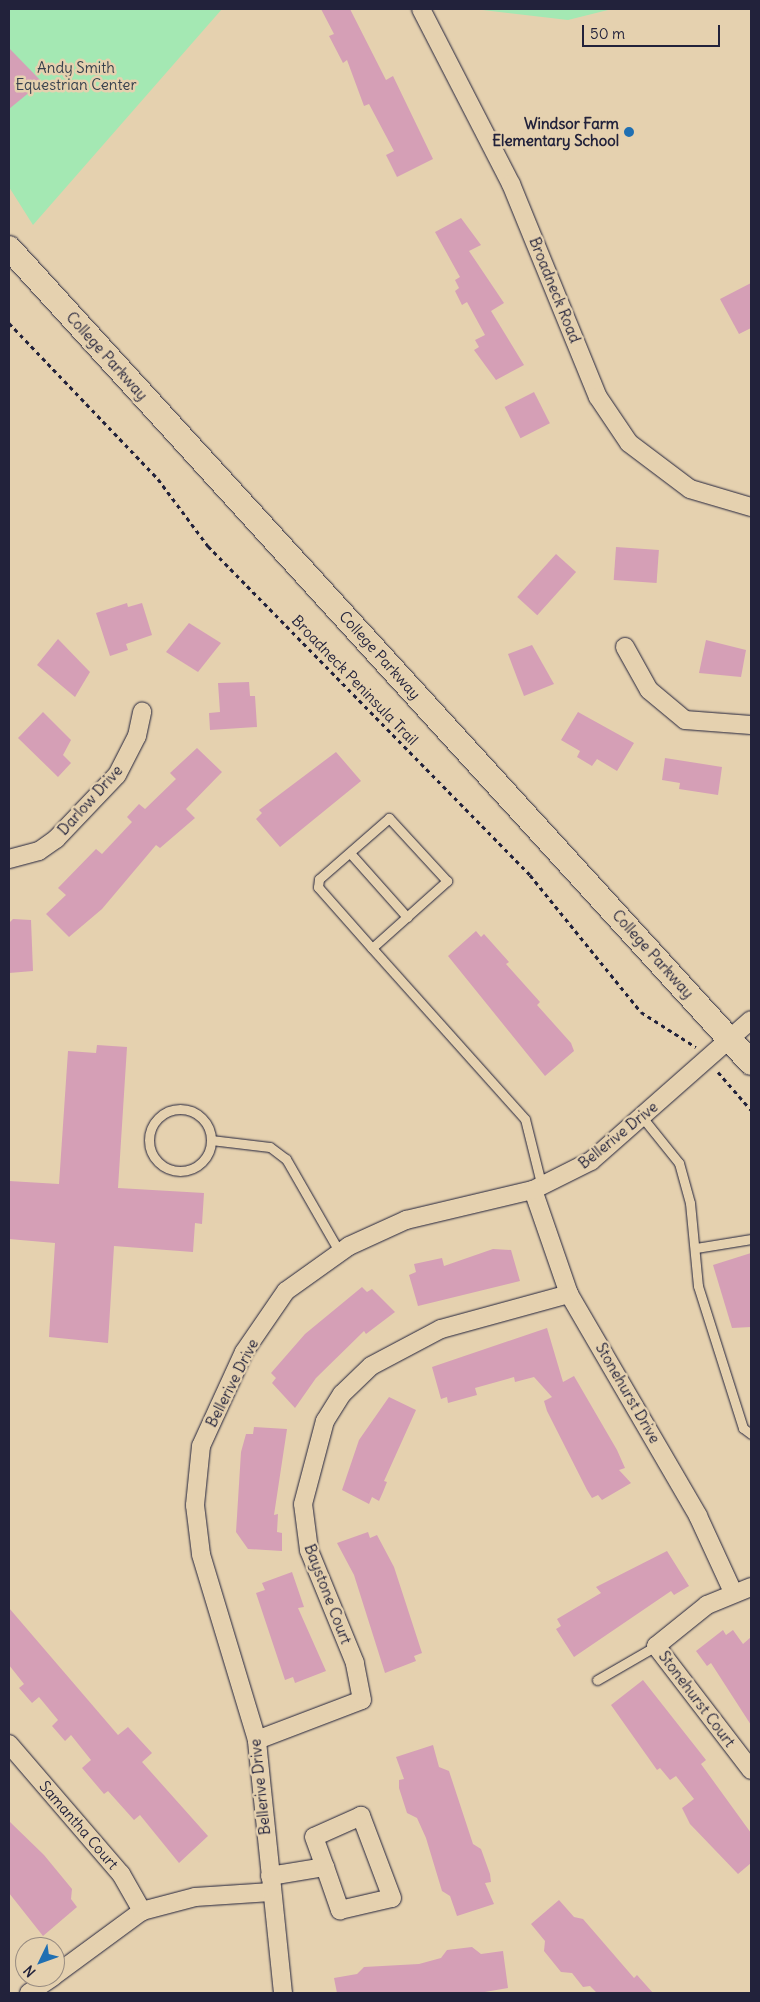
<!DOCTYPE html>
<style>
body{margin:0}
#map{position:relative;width:760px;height:2002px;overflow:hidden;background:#e5d1af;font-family:Delius,sans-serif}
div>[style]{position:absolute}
.green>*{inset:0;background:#a4e8b3}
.building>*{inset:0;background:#d59fb6;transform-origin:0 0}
.path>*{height:3px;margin-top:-1.5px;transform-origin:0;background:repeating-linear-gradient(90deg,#22223b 0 4px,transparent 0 8px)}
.roads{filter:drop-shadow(0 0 1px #22223b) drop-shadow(0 0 1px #22223b)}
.lane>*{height:9px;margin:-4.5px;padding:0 4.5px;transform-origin:4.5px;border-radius:4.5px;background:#e5d1af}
.lane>.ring{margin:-4.5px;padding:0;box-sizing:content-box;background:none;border:9px solid #e5d1af;border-radius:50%}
.street>*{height:18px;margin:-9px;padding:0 9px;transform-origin:9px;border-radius:9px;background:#e5d1af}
.secondary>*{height:24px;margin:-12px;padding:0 12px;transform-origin:12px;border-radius:12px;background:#e5d1af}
.dots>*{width:14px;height:14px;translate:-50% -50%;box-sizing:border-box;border:2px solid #e5d1af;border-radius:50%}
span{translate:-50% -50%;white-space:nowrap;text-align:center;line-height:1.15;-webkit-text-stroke:5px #e5d1af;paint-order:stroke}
.park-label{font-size:15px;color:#36404d}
.poi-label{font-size:15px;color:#22223b;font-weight:700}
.right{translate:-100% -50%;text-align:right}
.street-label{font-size:15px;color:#22223b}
.frame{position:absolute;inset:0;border:10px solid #22223b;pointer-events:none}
.north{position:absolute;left:15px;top:1937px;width:50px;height:50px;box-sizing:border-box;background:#e5d1af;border:1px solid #978b81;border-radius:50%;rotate:228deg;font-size:14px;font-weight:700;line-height:20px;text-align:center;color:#22223b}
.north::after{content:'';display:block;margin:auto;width:18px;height:22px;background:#1f6fb2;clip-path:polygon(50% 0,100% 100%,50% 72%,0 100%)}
.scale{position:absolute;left:582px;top:25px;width:138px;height:22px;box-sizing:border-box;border:2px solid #22223b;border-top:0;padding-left:6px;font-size:15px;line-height:18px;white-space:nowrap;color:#22223b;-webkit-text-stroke:4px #e5d1af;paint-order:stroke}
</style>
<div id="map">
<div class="green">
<div style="clip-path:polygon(9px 9px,222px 9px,33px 225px,9px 187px)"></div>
<div style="clip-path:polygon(474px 9px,612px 9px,568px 20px)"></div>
</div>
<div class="building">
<div style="clip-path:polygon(321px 9px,350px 9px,386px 80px,393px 76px,433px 159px,397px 177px,386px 155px,394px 151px,369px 104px,364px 106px,347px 60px,343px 63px,329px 36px,334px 34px)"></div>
<div style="clip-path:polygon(9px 48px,42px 82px,9px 109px)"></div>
<div style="clip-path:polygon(461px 218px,481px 245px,469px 251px,504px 303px,491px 311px,524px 365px,496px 380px,474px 350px,479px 347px,475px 340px,485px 335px,467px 302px,462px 305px,455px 291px,459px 288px,455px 280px,460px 277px,435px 232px)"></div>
<div style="clip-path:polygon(751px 283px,751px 328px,739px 334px,720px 299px)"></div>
<div style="left:534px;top:392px;width:35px;height:33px;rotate:63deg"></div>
<div style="left:616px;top:547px;width:43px;height:33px;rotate:4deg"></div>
<div style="left:556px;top:554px;width:27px;height:58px;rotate:42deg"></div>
<div style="clip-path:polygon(127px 603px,128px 607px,142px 603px,152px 635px,126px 644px,128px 650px,110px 656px,96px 613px)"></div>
<div style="clip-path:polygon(189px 623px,221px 643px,198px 672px,166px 652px)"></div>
<div style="clip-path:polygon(58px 639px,90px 672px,75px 697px,37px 665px)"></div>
<div style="clip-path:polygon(706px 640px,746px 650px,741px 677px,699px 673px)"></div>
<div style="clip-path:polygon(532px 645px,554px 684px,524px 696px,508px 654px)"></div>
<div style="clip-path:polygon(249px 682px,250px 696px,255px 696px,257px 727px,210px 730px,209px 713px,220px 712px,218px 683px)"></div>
<div style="clip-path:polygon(43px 712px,71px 740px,63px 755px,71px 763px,58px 777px,18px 738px)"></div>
<div style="clip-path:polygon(578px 712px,634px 743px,617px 771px,597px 759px,592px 766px,577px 757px,580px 751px,561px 740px)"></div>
<div style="clip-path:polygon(197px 748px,222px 772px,186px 809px,195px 818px,160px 848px,156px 845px,102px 909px,69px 937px,46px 914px,66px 895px,58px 888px,96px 849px,102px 854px,132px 822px,127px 817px,139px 804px,145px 809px,176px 779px,170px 773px)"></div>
<div style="clip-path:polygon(336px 752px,361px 781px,280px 847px,256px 819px,262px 813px,259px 810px)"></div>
<div style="clip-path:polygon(665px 758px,722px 767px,718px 795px,679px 789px,680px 783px,662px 780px)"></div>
<div style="clip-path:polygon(13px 919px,31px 920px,33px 971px,9px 973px,9px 923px)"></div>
<div style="clip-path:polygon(476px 931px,481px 937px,484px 934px,509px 962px,506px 964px,540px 1002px,537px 1005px,571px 1043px,574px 1051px,545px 1076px,448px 956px)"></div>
<div style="clip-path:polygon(97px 1045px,127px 1047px,118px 1188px,204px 1193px,202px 1224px,195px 1223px,193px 1252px,114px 1246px,108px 1343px,49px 1337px,55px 1243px,9px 1239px,9px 1181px,59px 1184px,68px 1051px,96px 1053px)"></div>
<div style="clip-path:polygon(493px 1249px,511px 1250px,520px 1281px,418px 1306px,409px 1275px,416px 1272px,414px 1264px,442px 1258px,444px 1266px)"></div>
<div style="clip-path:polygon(751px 1253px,751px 1327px,732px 1328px,713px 1265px)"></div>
<div style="clip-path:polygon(362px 1287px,367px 1292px,372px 1289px,395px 1312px,366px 1334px,364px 1331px,316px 1378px,295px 1408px,272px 1383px,276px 1378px,271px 1373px,305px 1334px)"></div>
<div style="clip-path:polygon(547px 1328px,563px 1382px,574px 1376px,617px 1450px,625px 1468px,619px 1470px,631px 1483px,602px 1500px,598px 1495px,592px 1498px,587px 1490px,547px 1411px,544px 1401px,552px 1397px,534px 1377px,515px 1382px,514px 1377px,475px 1388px,477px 1395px,448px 1403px,447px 1397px,441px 1399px,432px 1367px)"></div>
<div style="clip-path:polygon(389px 1397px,416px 1410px,384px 1481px,387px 1482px,383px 1492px,379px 1501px,372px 1497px,369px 1504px,342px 1490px,359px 1440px)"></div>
<div style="clip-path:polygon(254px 1427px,287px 1429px,274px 1515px,278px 1514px,277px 1532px,282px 1533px,282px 1551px,248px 1549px,236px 1532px,241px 1452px,246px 1434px,253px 1434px)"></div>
<div style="clip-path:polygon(368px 1532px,370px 1538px,377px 1535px,394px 1567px,422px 1653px,414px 1656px,416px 1661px,385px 1673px,354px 1575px,337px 1543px)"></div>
<div style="clip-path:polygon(667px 1551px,689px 1586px,674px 1595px,671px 1591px,574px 1657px,556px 1629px,561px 1626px,557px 1619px,601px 1593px,596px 1587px)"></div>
<div style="clip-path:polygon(292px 1572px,304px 1607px,298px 1608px,326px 1671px,295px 1683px,293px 1677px,285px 1680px,256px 1593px,265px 1590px,262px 1583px)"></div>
<div style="clip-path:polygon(9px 1608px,118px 1735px,128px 1727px,152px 1753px,142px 1762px,208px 1836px,179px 1863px,140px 1815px,134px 1820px,108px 1791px,104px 1794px,82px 1768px,91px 1760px,71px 1735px,65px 1741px,52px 1726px,58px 1720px,39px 1697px,32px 1703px,19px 1688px,24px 1684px,9px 1665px)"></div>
<div style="clip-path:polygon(723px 1630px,726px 1635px,733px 1630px,743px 1644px,751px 1637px,751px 1725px,711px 1663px,707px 1666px,696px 1651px)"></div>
<div style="clip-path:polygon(643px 1680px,706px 1760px,701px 1764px,751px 1833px,751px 1863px,738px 1874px,690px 1824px,682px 1808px,694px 1799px,676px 1776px,670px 1780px,660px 1768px,657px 1770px,611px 1705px)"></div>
<div style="clip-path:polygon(433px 1745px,439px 1767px,449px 1771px,473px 1844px,481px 1849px,490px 1874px,491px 1882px,485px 1883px,494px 1904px,457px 1916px,450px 1896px,442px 1891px,426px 1838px,417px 1818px,407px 1813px,399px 1788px,399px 1780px,404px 1779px,396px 1757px)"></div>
<div style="clip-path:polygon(9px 1821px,44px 1855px,72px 1889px,71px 1899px,77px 1907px,43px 1936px,9px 1893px)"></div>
<div style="clip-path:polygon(559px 1900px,574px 1917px,583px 1919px,634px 1978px,637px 1975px,653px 1993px,597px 1993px,590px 1986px,583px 1987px,572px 1973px,561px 1972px,544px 1951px,545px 1941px,531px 1924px)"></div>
<div style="clip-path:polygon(472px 1947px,481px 1954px,503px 1951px,508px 1988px,479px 1993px,337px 1993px,334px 1978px,357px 1974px,364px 1967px,419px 1964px,441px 1958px,447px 1950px)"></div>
</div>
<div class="path">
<div style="left:9px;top:323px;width:216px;rotate:46.3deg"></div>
<div style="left:158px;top:479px;width:84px;rotate:53.3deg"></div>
<div style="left:208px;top:546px;width:460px;rotate:45.6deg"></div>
<div style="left:530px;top:875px;width:176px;rotate:51deg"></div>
<div style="left:641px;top:1012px;width:65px;rotate:32.5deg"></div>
<div style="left:718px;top:1072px;width:50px;rotate:49deg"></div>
</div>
<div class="roads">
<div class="lane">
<div style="left:350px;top:853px;width:86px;rotate:48.3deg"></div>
<div style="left:372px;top:948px;width:101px;rotate:-41.8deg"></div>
<div style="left:447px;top:881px;width:86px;rotate:-132.6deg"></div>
<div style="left:389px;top:818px;width:93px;rotate:138.9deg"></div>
<div style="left:319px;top:879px;width:8px;rotate:97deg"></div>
<div style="left:318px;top:887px;width:81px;rotate:48.5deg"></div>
<div style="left:372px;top:948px;width:229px;rotate:48.2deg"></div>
<div style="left:525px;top:1119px;width:70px;rotate:76deg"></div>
<div class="ring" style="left:149px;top:1109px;width:53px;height:53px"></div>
<div style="left:642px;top:1117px;width:59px;rotate:51.2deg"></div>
<div style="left:679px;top:1163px;width:41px;rotate:74.6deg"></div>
<div style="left:690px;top:1203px;width:83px;rotate:84.5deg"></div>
<div style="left:698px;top:1286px;width:149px;rotate:72.4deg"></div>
<div style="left:743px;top:1428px;width:10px;rotate:37deg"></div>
<div style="left:211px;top:1140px;width:59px;rotate:6.8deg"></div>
<div style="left:270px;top:1147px;width:20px;rotate:37deg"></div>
<div style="left:286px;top:1159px;width:108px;rotate:60.1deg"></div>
<div style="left:696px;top:1248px;width:56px;rotate:-9.3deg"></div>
<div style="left:597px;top:1680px;width:68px;rotate:-30deg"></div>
</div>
<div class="street">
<div style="left:421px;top:9px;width:197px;rotate:62.8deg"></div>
<div style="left:511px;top:184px;width:230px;rotate:67.8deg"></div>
<div style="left:598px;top:397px;width:55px;rotate:56deg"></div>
<div style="left:629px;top:443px;width:76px;rotate:37deg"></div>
<div style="left:690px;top:489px;width:64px;rotate:16.4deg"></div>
<div style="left:625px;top:647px;width:49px;rotate:60.8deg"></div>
<div style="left:649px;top:690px;width:47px;rotate:39.8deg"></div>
<div style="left:685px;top:720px;width:66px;rotate:4.3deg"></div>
<div style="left:9px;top:859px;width:31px;rotate:-15deg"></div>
<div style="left:39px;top:851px;width:21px;rotate:-35deg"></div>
<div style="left:56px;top:839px;width:88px;rotate:-46.4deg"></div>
<div style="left:117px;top:775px;width:44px;rotate:-62.9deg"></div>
<div style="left:137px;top:736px;width:25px;rotate:-78deg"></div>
<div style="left:533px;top:1190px;width:110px;rotate:70.9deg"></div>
<div style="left:569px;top:1294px;width:257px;rotate:59.8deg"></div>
<div style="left:698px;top:1516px;width:84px;rotate:65.3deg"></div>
<div style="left:751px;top:1587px;width:48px;rotate:157.8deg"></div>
<div style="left:707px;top:1605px;width:65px;rotate:141.2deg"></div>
<div style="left:656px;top:1646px;width:156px;rotate:52.5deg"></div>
<div style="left:257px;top:1740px;width:112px;rotate:-20.9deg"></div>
<div style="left:362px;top:1700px;width:38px;rotate:-101deg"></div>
<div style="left:355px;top:1663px;width:122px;rotate:-112.2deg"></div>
<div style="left:309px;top:1550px;width:46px;rotate:-97.4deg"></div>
<div style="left:303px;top:1504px;width:86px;rotate:-75.2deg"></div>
<div style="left:325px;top:1421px;width:32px;rotate:-58deg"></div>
<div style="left:342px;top:1394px;width:40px;rotate:-44deg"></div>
<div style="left:371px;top:1366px;width:79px;rotate:-27.9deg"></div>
<div style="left:441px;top:1329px;width:133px;rotate:-15.3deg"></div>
<div style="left:9px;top:1744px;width:172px;rotate:49.3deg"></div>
<div style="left:121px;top:1874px;width:43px;rotate:60.4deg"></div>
<div style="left:270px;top:1876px;width:56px;rotate:-9.3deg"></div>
<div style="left:325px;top:1867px;width:46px;rotate:70.8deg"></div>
<div style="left:340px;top:1910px;width:53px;rotate:-13deg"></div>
<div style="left:392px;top:1898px;width:88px;rotate:-110.7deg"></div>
<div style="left:361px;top:1816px;width:51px;rotate:155.9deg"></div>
<div style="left:314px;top:1837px;width:32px;rotate:70deg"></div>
<div style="left:55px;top:1975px;width:108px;rotate:-36.3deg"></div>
<div style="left:142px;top:1911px;width:55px;rotate:-14.8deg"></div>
<div style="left:195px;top:1897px;width:76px;rotate:-3.8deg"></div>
<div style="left:29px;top:1993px;width:29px;rotate:-34deg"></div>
<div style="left:283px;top:1993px;width:254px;rotate:-95.9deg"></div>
<div style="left:257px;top:1740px;width:194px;rotate:-106.8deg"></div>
<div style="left:201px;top:1554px;width:49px;rotate:-97deg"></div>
<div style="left:195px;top:1505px;width:59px;rotate:-84.2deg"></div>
<div style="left:201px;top:1446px;width:103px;rotate:-65.4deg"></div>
<div style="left:244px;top:1352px;width:74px;rotate:-55.5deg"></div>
<div style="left:286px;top:1291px;width:77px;rotate:-35.5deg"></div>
<div style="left:349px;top:1246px;width:63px;rotate:-24.5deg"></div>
<div style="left:406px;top:1220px;width:130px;rotate:-13.3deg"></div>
<div style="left:533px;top:1190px;width:65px;rotate:-26.6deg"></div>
<div style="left:591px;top:1161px;width:213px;rotate:-41.4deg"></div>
</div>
<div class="secondary">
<div style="left:9px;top:248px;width:1102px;rotate:47.68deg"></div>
</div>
</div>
<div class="dots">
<div style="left:629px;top:132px;background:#1f6fb2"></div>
</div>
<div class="park-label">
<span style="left:76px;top:76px">Andy Smith<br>Equestrian Center</span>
</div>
<div class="poi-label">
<span class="right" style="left:619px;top:132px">Windsor Farm<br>Elementary School</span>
</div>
<div class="street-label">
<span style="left:555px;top:290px;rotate:68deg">Broadneck Road</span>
<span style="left:107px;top:356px;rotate:48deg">College Parkway</span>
<span style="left:380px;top:655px;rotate:48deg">College Parkway</span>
<span style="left:355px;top:680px;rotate:46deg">Broadneck Peninsula Trail</span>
<span style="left:90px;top:800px;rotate:-48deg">Darlow Drive</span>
<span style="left:653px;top:954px;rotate:48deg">College Parkway</span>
<span style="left:618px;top:1135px;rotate:-39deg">Bellerive Drive</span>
<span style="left:232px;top:1383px;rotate:-63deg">Bellerive Drive</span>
<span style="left:628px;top:1393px;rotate:60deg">Stonehurst Drive</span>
<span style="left:328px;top:1594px;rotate:69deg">Baystone Court</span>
<span style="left:697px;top:1699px;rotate:53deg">Stonehurst Court</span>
<span style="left:260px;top:1787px;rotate:-96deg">Bellerive Drive</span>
<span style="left:79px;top:1825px;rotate:49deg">Samantha Court</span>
</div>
<div class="frame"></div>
<div class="north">N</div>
<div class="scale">50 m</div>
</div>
